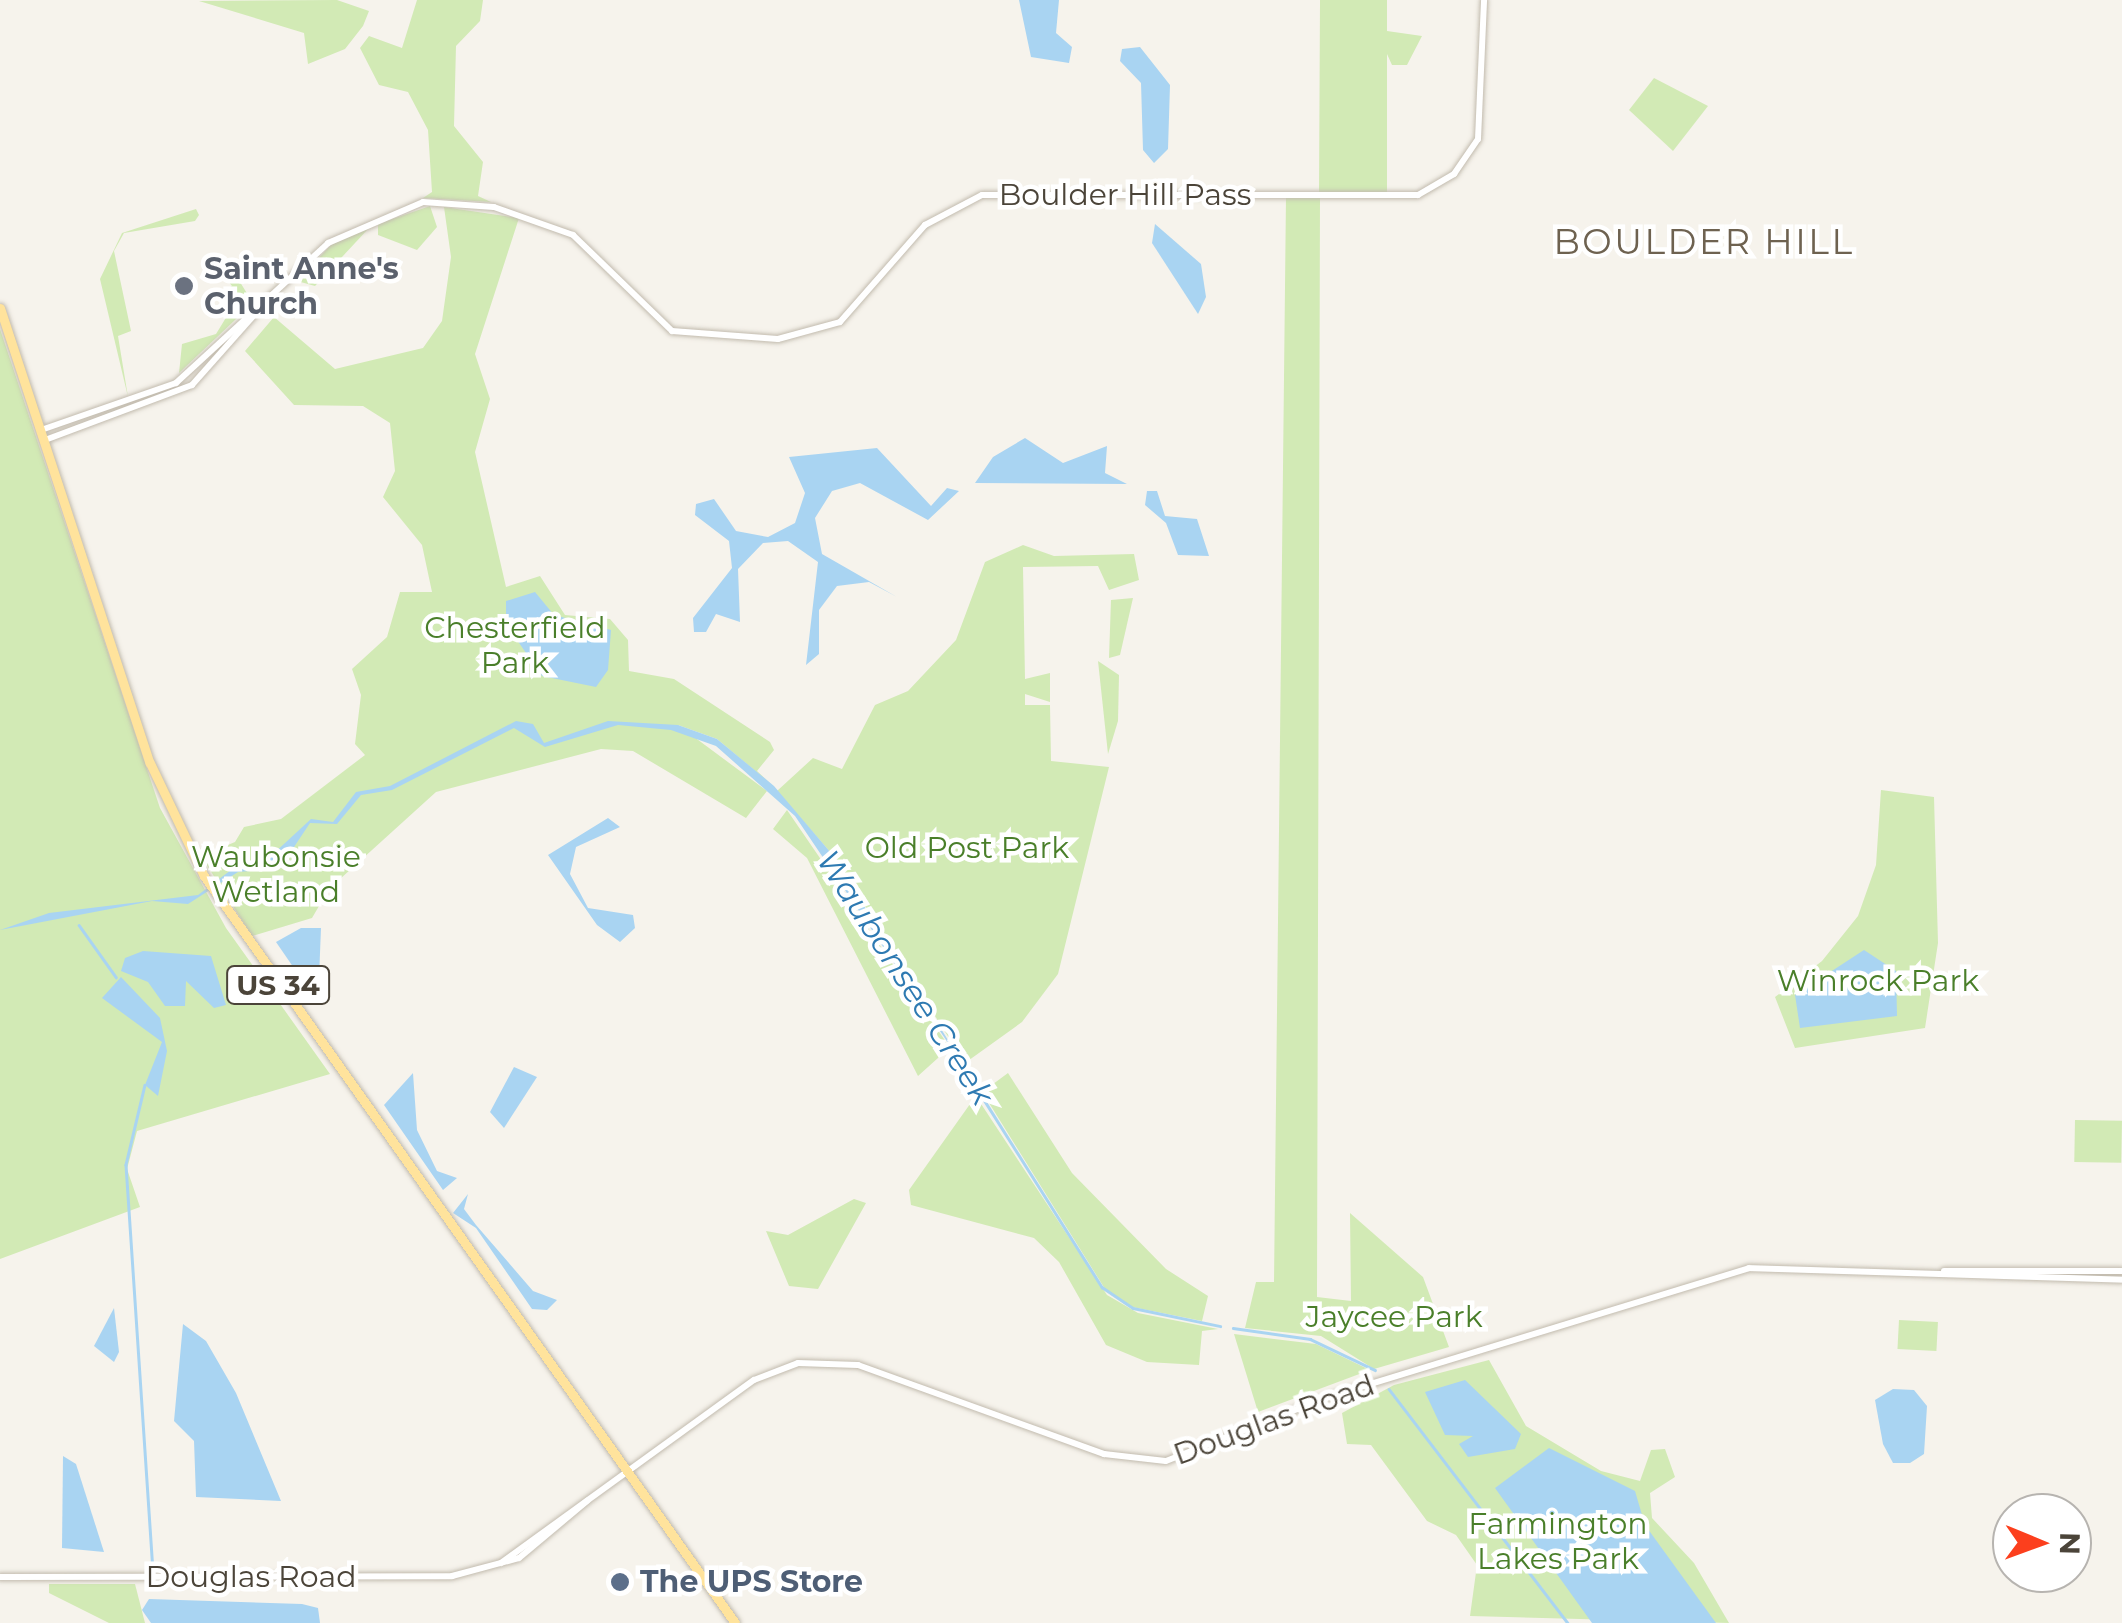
<!DOCTYPE html>
<style>
body{margin:0}
#map{position:relative;width:2122px;height:1623px;overflow:hidden;background:#f6f3ec;font-family:Montserrat,sans-serif}
div>[style]{position:absolute}
.green>*{inset:0;background:#d2eab5;transform-origin:0 0}
.water>*{inset:0;background:#a9d4f2}
.stream>*{height:2.5px;margin:-1.25px;padding:0 1.25px;transform-origin:1.25px;border-radius:1.25px;background:#a9d4f2}
.roads{filter:drop-shadow(0 0 2px #c2bbae) drop-shadow(0 0 2px #c2bbae)}
.tertiary>*{height:6px;margin:-3px;padding:0 3px;transform-origin:3px;border-radius:3px;background:#fff}
.primary>*{height:9px;margin:-4.5px;padding:0 4.5px;transform-origin:4.5px;border-radius:4.5px;background:#ffe39c}
.dots>*{width:28px;height:28px;translate:-50% -50%;box-sizing:border-box;border:5px solid #fff;border-radius:50%}
span{translate:-50% -50%;white-space:nowrap;text-align:center;line-height:1.15;-webkit-text-stroke:9px #fff;paint-order:stroke}
.shield-label span{padding:2px 8px;background:#fff;border:2px solid;border-radius:8px;-webkit-text-stroke-width:0}
.shield-label{font-size:28px;color:#4b4439;font-weight:700}
.street-label{font-size:30px;color:#4b4439}
.worship-label{font-size:30px;color:#5b616d;font-weight:700}
.left{translate:0 -50%;text-align:left}
.park-label{font-size:30px;color:#4a7f2a}
.service-label{font-size:30px;color:#4e5e75;font-weight:700}
.water-label{font-size:32px;color:#2e7ab2;font-style:italic}
.quarter-label{font-size:35px;color:#6e6250;letter-spacing:2.5px}
.north{position:absolute;left:1992px;top:1493px;width:100px;height:100px;box-sizing:border-box;background:#fff;border:2px solid #b7b4b0;border-radius:50%;rotate:91deg;font-size:28px;font-weight:700;line-height:40px;text-align:center;color:#4b4439}
.north::after{content:'';display:block;margin:auto;width:35px;height:45px;background:#fc3f1d;clip-path:polygon(50% 0,100% 100%,50% 72%,0 100%)}
</style>
<div id="map">
<div class="green">
<div style="clip-path:polygon(337px 0,369px 11px,363px 26px,345px 49px,308px 64px,304px 33px,199px 1px)"></div>
<div style="clip-path:polygon(417px 0,483px 0,480px 21px,456px 46px,454px 126px,483px 162px,478px 196px,491px 202px,423px 198px,432px 192px,428px 130px,408px 92px,379px 85px,360px 48px,369px 36px,402px 48px)"></div>
<div style="clip-path:polygon(1320px 0,1387px 0,1387px 31px,1422px 36px,1407px 65px,1392px 65px,1387px 54px,1387px 193px,1320px 195px,1317px 1297px,1351px 1301px,1350px 1213px,1423px 1277px,1449px 1347px,1374px 1369px,1321px 1336px,1245px 1328px,1256px 1282px,1274px 1282px,1286px 196px,1319px 193px)"></div>
<div style="clip-path:polygon(1654px 78px,1708px 106px,1673px 151px,1629px 110px)"></div>
<div style="clip-path:polygon(430px 206px,437px 227px,417px 250px,378px 235px,378px 224px)"></div>
<div style="clip-path:polygon(444px 207px,519px 218px,475px 354px,490px 399px,475px 452px,506px 587px,540px 576px,565px 615px,610px 619px,628px 640px,629px 671px,674px 679px,770px 742px,774px 750px,757px 771px,772px 785px,717px 739px,678px 725px,767px 791px,746px 818px,633px 751px,601px 749px,436px 792px,329px 889px,312px 918px,252px 936px,201px 856px,235px 842px,244px 827px,281px 819px,365px 755px,355px 744px,361px 695px,352px 669px,387px 637px,400px 592px,432px 592px,422px 545px,383px 497px,395px 471px,390px 423px,363px 406px,294px 405px,245px 351px,274px 317px,335px 369px,423px 348px,442px 321px,451px 257px)"></div>
<div style="clip-path:polygon(196px 209px,199px 215px,195px 221px,124px 233px,114px 251px,131px 331px,118px 336px,128px 397px,100px 279px,122px 233px)"></div>
<div style="clip-path:polygon(369px 228px,315px 286px,297px 281px,332px 244px)"></div>
<div style="clip-path:polygon(230px 266px,253px 303px,179px 373px,182px 344px,216px 334px,227px 316px,222px 292px,232px 286px,220px 271px)"></div>
<div style="clip-path:polygon(0 329px,160px 808px,226px 928px,330px 1074px,137px 1131px,127px 1169px,140px 1207px,0 1259px)"></div>
<div style="clip-path:polygon(1023px 545px,1054px 556px,1134px 554px,1139px 580px,1109px 590px,1098px 566px,1023px 567px,1025px 679px,1050px 673px,1050px 702px,1025px 694px,1025px 705px,1050px 705px,1051px 761px,1109px 767px,1058px 974px,1022px 1022px,965px 1063px,831px 853px,777px 791px,813px 758px,842px 769px,875px 705px,908px 691px,956px 640px,985px 562px)"></div>
<div style="clip-path:polygon(1133px 598px,1120px 655px,1109px 658px,1111px 600px)"></div>
<div style="clip-path:polygon(1098px 661px,1119px 675px,1118px 721px,1108px 754px)"></div>
<div style="clip-path:polygon(1881px 790px,1934px 797px,1938px 943px,1925px 1028px,1795px 1048px,1775px 997px,1822px 961px,1858px 916px,1876px 865px)"></div>
<div style="clip-path:polygon(787px 810px,944px 1039px,948px 1049px,918px 1076px,807px 858px,773px 829px)"></div>
<div style="clip-path:polygon(1008px 1073px,1072px 1173px,1166px 1269px,1208px 1296px,1202px 1321px,1132px 1307px,1105px 1289px,971px 1074px,985px 1090px)"></div>
<div style="clip-path:polygon(964px 1078px,1107px 1295px,1138px 1313px,1218px 1329px,1202px 1331px,1199px 1365px,1147px 1362px,1106px 1345px,1059px 1262px,1034px 1238px,911px 1205px,909px 1190px,975px 1097px)"></div>
<div style="left:2075px;top:1120px;width:47px;height:42px;rotate:1deg"></div>
<div style="clip-path:polygon(854px 1199px,866px 1203px,818px 1289px,789px 1286px,766px 1231px,788px 1235px)"></div>
<div style="left:1899px;top:1320px;width:39px;height:29px;rotate:3deg"></div>
<div style="clip-path:polygon(1234px 1334px,1316px 1344px,1370px 1370px,1258px 1412px)"></div>
<div style="clip-path:polygon(1489px 1360px,1526px 1426px,1601px 1471px,1640px 1481px,1651px 1450px,1665px 1449px,1675px 1477px,1650px 1493px,1652px 1518px,1694px 1563px,1729px 1623px,1470px 1616px,1477px 1565px,1456px 1535px,1427px 1521px,1371px 1445px,1347px 1444px,1342px 1413px,1394px 1385px)"></div>
<div style="clip-path:polygon(49px 1584px,135px 1584px,145px 1623px,109px 1623px,49px 1593px)"></div>
</div>
<div class="water">
<div style="clip-path:polygon(1019px 0,1059px 0,1056px 33px,1072px 47px,1069px 63px,1031px 57px)"></div>
<div style="clip-path:polygon(1140px 47px,1170px 85px,1168px 149px,1154px 163px,1143px 150px,1141px 83px,1120px 61px,1122px 49px)"></div>
<div style="clip-path:polygon(1155px 224px,1201px 264px,1206px 297px,1198px 314px,1152px 243px)"></div>
<div style="clip-path:polygon(1025px 438px,1063px 463px,1107px 446px,1105px 473px,1127px 484px,975px 483px,993px 457px)"></div>
<div style="clip-path:polygon(877px 448px,931px 506px,947px 488px,959px 491px,928px 520px,860px 483px,832px 491px,815px 518px,822px 554px,897px 597px,869px 582px,837px 586px,819px 610px,819px 654px,806px 665px,818px 562px,788px 541px,763px 543px,738px 569px,740px 622px,716px 614px,706px 632px,694px 632px,693px 618px,732px 568px,729px 541px,695px 515px,696px 504px,714px 499px,736px 531px,768px 537px,795px 523px,805px 493px,789px 457px)"></div>
<div style="clip-path:polygon(1147px 491px,1157px 491px,1165px 516px,1197px 519px,1209px 556px,1178px 555px,1166px 523px,1145px 505px)"></div>
<div style="clip-path:polygon(535px 592px,554px 615px,611px 630px,608px 670px,596px 687px,542px 676px,506px 624px,506px 601px)"></div>
<div style="clip-path:polygon(516px 721px,533px 724px,544px 743px,608px 721px,678px 725px,717px 739px,774px 786px,831px 853px,973px 1080px,795px 816px,716px 746px,671px 730px,618px 725px,545px 747px,514px 728px,392px 790px,361px 795px,337px 824px,310px 823px,294px 847px,261px 870px,238px 872px,188px 904px,152px 901px,0 930px,49px 913px,198px 895px,235px 867px,258px 868px,311px 819px,333px 822px,356px 792px,390px 786px)"></div>
<div style="clip-path:polygon(608px 818px,620px 827px,576px 847px,570px 874px,588px 908px,633px 915px,635px 928px,620px 942px,597px 925px,548px 855px)"></div>
<div style="clip-path:polygon(301px 928px,321px 928px,318px 1003px,276px 942px)"></div>
<div style="clip-path:polygon(1864px 950px,1896px 971px,1897px 1016px,1800px 1028px,1795px 995px)"></div>
<div style="clip-path:polygon(143px 951px,211px 956px,226px 1005px,214px 1008px,186px 981px,185px 1006px,165px 1006px,148px 982px,121px 971px,125px 958px)"></div>
<div style="clip-path:polygon(121px 977px,160px 1018px,167px 1051px,158px 1096px,145px 1085px,162px 1042px,102px 998px)"></div>
<div style="clip-path:polygon(514px 1067px,537px 1077px,504px 1128px,490px 1112px)"></div>
<div style="clip-path:polygon(413px 1073px,417px 1130px,437px 1171px,457px 1178px,443px 1190px,384px 1105px)"></div>
<div style="clip-path:polygon(468px 1194px,464px 1209px,476px 1225px,533px 1291px,557px 1300px,547px 1310px,532px 1309px,476px 1228px,453px 1213px)"></div>
<div style="clip-path:polygon(114px 1308px,119px 1352px,114px 1362px,94px 1346px)"></div>
<div style="clip-path:polygon(183px 1324px,206px 1341px,236px 1393px,281px 1501px,196px 1497px,194px 1441px,174px 1421px)"></div>
<div style="clip-path:polygon(1465px 1380px,1521px 1434px,1515px 1449px,1468px 1457px,1459px 1444px,1473px 1436px,1445px 1435px,1425px 1392px)"></div>
<div style="clip-path:polygon(1893px 1389px,1914px 1390px,1927px 1406px,1924px 1454px,1910px 1463px,1893px 1463px,1883px 1444px,1875px 1400px)"></div>
<div style="clip-path:polygon(1549px 1448px,1635px 1491px,1645px 1525px,1716px 1623px,1592px 1623px,1495px 1488px)"></div>
<div style="clip-path:polygon(63px 1456px,76px 1464px,104px 1552px,62px 1548px)"></div>
<div style="clip-path:polygon(149px 1599px,302px 1604px,318px 1608px,320px 1623px,151px 1623px,142px 1610px)"></div>
</div>
<div class="stream">
<div style="left:79px;top:925px;width:64px;rotate:54.6deg"></div>
<div style="left:971px;top:1079px;width:246px;rotate:57.8deg"></div>
<div style="left:1102px;top:1287px;width:37px;rotate:34deg"></div>
<div style="left:1133px;top:1308px;width:89px;rotate:11.7deg"></div>
<div style="left:145px;top:1085px;width:82px;rotate:103.4deg"></div>
<div style="left:126px;top:1165px;width:397px;rotate:86.2deg"></div>
<div style="left:1233px;top:1328px;width:78px;rotate:8.1deg"></div>
<div style="left:1310px;top:1339px;width:72px;rotate:25.5deg"></div>
<div style="left:1389px;top:1389px;width:295px;rotate:52.6deg"></div>
</div>
<div class="roads">
<div class="tertiary">
<div style="left:41px;top:430px;width:143px;rotate:-19.2deg"></div>
<div style="left:176px;top:383px;width:207px;rotate:-42.6deg"></div>
<div style="left:328px;top:243px;width:103px;rotate:-23.3deg"></div>
<div style="left:423px;top:202px;width:71px;rotate:4deg"></div>
<div style="left:494px;top:207px;width:84px;rotate:19.5deg"></div>
<div style="left:573px;top:235px;width:138px;rotate:44.1deg"></div>
<div style="left:672px;top:331px;width:106px;rotate:4.3deg"></div>
<div style="left:778px;top:339px;width:64px;rotate:-15.3deg"></div>
<div style="left:840px;top:322px;width:129px;rotate:-48.8deg"></div>
<div style="left:925px;top:225px;width:64px;rotate:-27.8deg"></div>
<div style="left:982px;top:195px;width:436px"></div>
<div style="left:1418px;top:195px;width:42px;rotate:-30.3deg"></div>
<div style="left:1454px;top:174px;width:42px;rotate:-55.6deg"></div>
<div style="left:1478px;top:139px;width:139px;rotate:-87.5deg"></div>
<div style="left:45px;top:440px;width:157px;rotate:-20.5deg"></div>
<div style="left:192px;top:385px;width:108px;rotate:-48.4deg"></div>
<div style="left:1944px;top:1271px;width:178px"></div>
<div style="left:501px;top:1563px;width:312px;rotate:-35.9deg"></div>
<div style="left:754px;top:1380px;width:47px;rotate:-21.1deg"></div>
<div style="left:798px;top:1363px;width:60px;rotate:1.9deg"></div>
<div style="left:858px;top:1365px;width:262px;rotate:19.9deg"></div>
<div style="left:1104px;top:1454px;width:62px;rotate:6.4deg"></div>
<div style="left:1166px;top:1461px;width:174px;rotate:-21.6deg"></div>
<div style="left:1328px;top:1397px;width:440px;rotate:-17deg"></div>
<div style="left:1749px;top:1268px;width:373px;rotate:1.8deg"></div>
<div style="left:0;top:1577px;width:452px;rotate:-0.1deg"></div>
<div style="left:452px;top:1576px;width:69px;rotate:-15deg"></div>
<div style="left:519px;top:1558px;width:89px;rotate:-40deg"></div>
</div>
<div class="primary">
<div style="left:0;top:308px;width:479px;rotate:71.8deg"></div>
<div style="left:150px;top:763px;width:125px;rotate:64.5deg"></div>
<div style="left:204px;top:876px;width:916px;rotate:54.59deg"></div>
</div>
</div>
<div class="dots">
<div style="left:184px;top:286px;background:#6b7280"></div>
<div style="left:620px;top:1582px;background:#5c6f8a"></div>
</div>
<div class="shield-label">
<span style="left:278px;top:985px">US 34</span>
</div>
<div class="street-label">
<span style="left:1125px;top:195px">Boulder Hill Pass</span>
<span style="left:1274px;top:1420px;rotate:-20deg">Douglas Road</span>
<span style="left:251px;top:1577px">Douglas Road</span>
</div>
<div class="worship-label">
<span class="left" style="left:204px;top:286px">Saint Anne's<br>Church</span>
</div>
<div class="park-label">
<span style="left:515px;top:645px">Chesterfield<br>Park</span>
<span style="left:967px;top:848px">Old Post Park</span>
<span style="left:276px;top:874px">Waubonsie<br>Wetland</span>
<span style="left:1878px;top:981px">Winrock Park</span>
<span style="left:1394px;top:1317px">Jaycee Park</span>
<span style="left:1558px;top:1541px">Farmington<br>Lakes Park</span>
</div>
<div class="service-label">
<span class="left" style="left:640px;top:1582px">The UPS Store</span>
</div>
<div class="water-label">
<span style="left:905px;top:978px;rotate:57deg">Waubonsee Creek</span>
</div>
<div class="quarter-label">
<span style="left:1704px;top:242px">BOULDER HILL</span>
</div>
<div class="north">N</div>
</div>
